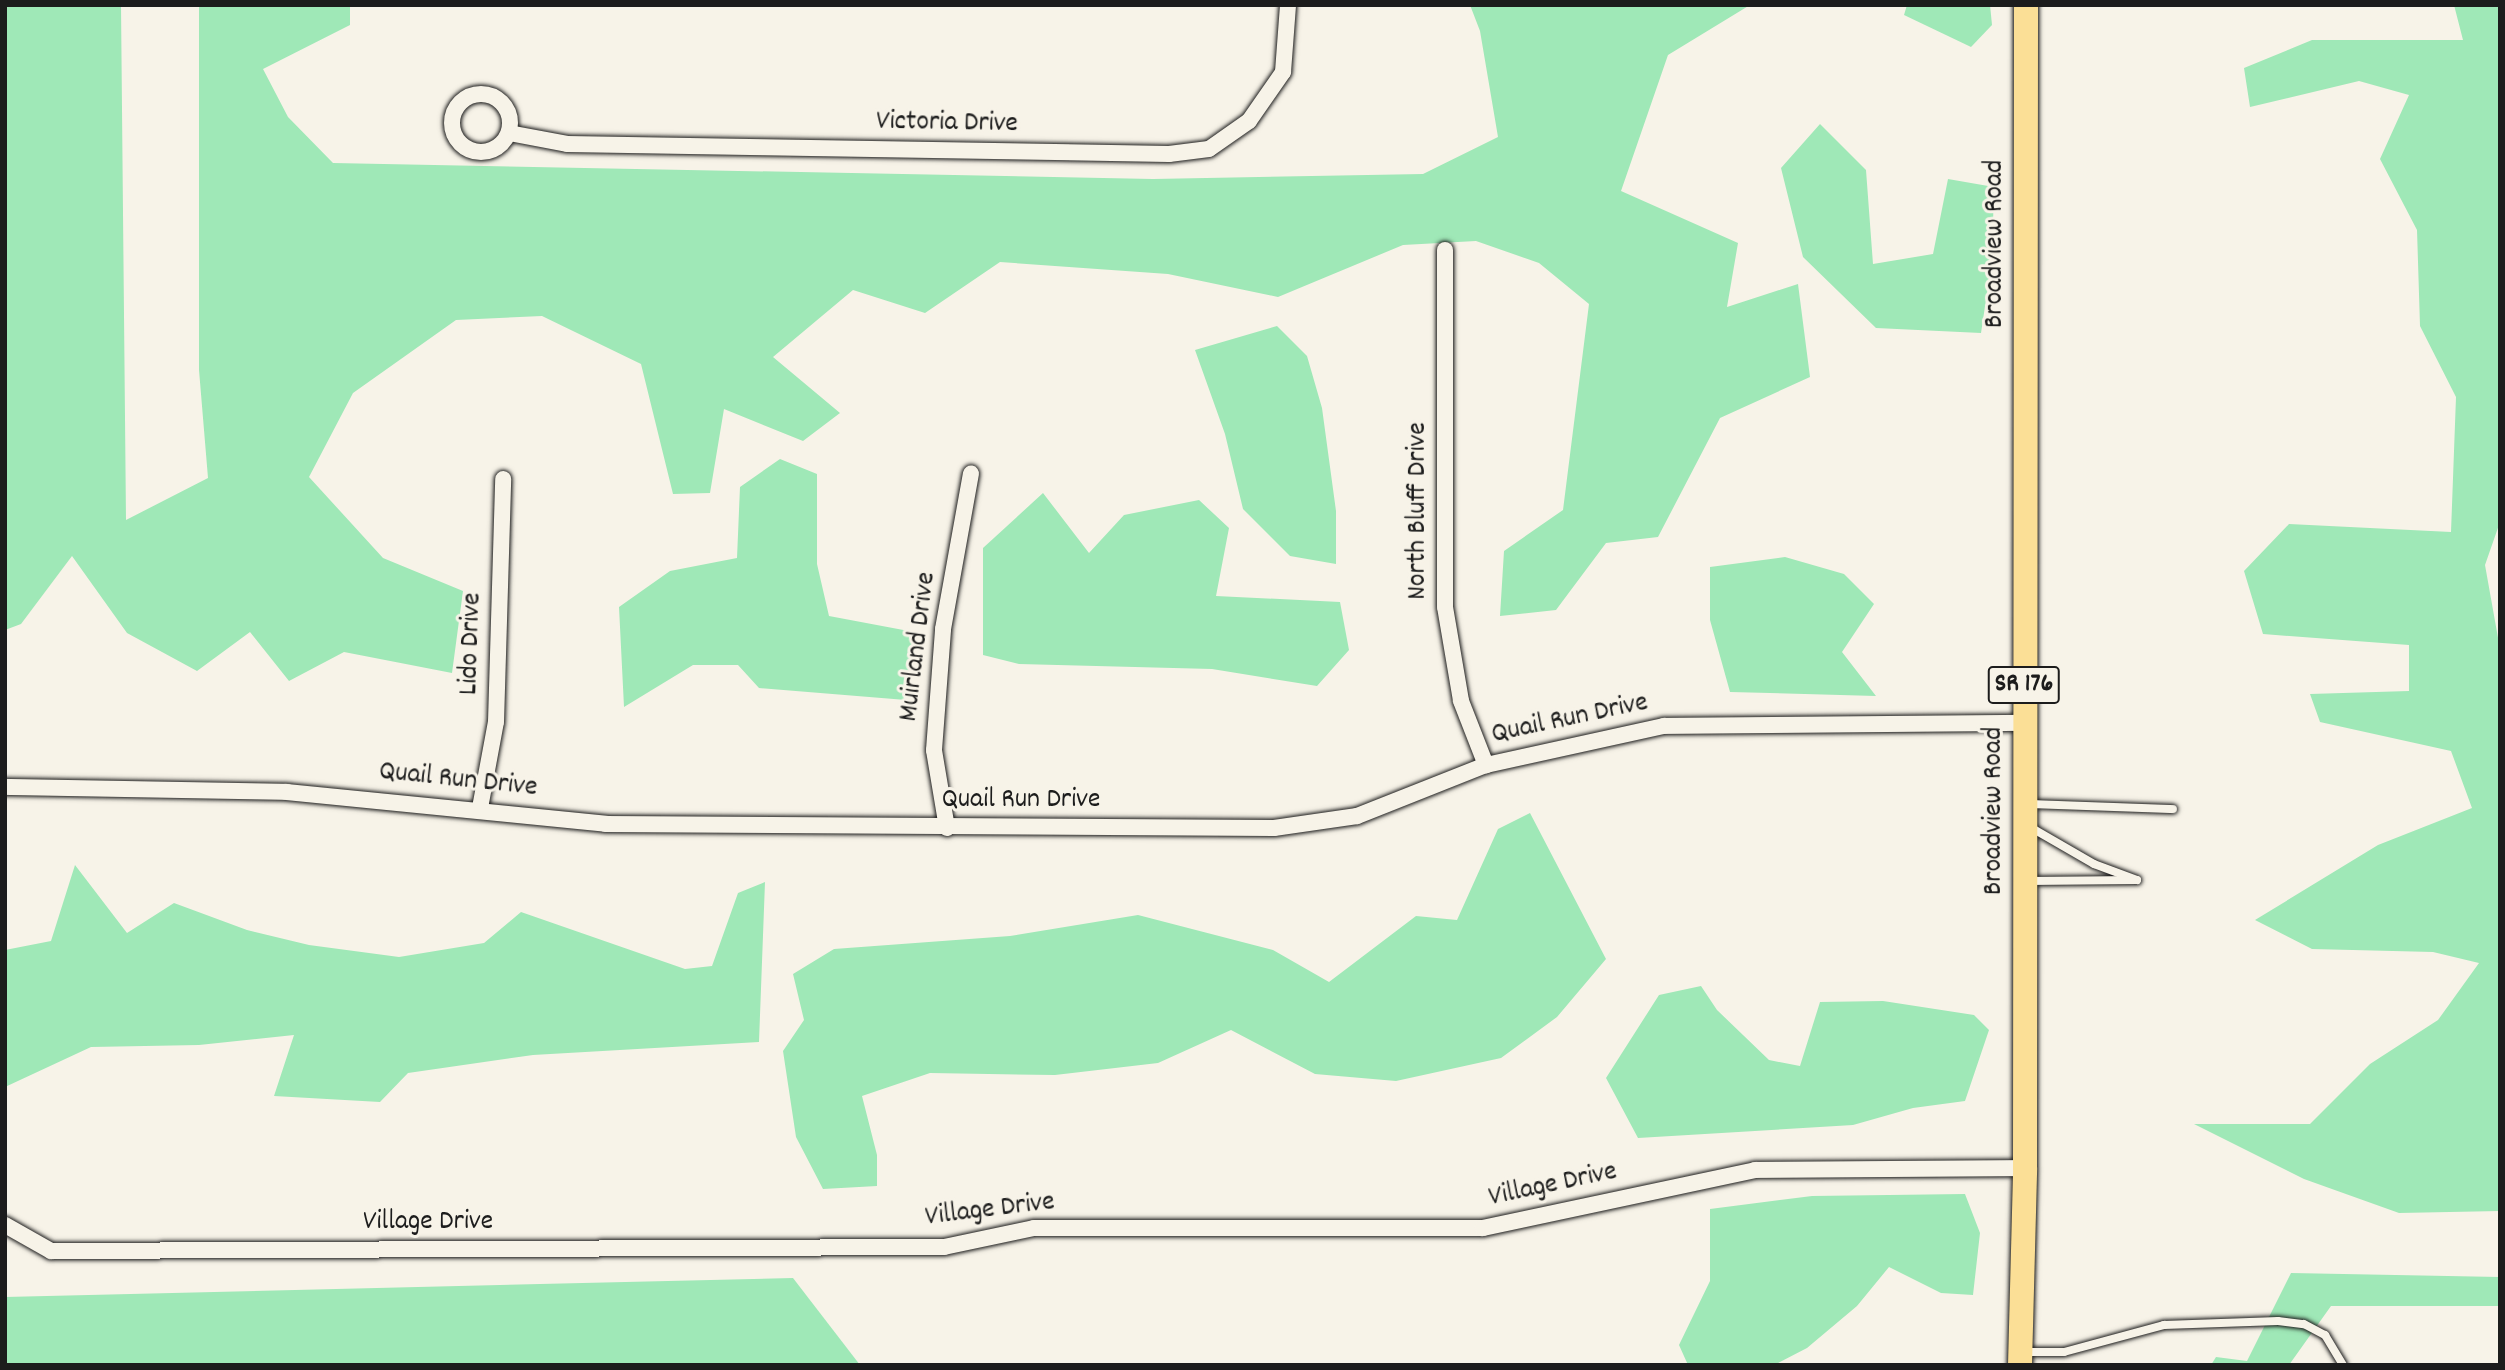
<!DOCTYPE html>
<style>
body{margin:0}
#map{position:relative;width:2505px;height:1370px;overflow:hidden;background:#f7f3e8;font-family:Dekko,sans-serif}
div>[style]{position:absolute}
.green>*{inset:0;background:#9fe8b7}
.roads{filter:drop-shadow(0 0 2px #1c1c1c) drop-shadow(0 0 2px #1c1c1c)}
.service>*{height:8px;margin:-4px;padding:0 4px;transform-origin:4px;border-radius:4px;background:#f7f3e8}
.minor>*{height:16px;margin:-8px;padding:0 8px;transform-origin:8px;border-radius:8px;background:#f7f3e8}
.minor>.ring{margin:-8px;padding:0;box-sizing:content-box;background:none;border:16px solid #f7f3e8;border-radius:50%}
.primary>*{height:24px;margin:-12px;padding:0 12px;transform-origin:12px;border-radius:12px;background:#fbdf96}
span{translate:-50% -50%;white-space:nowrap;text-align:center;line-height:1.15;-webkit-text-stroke:6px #f7f3e8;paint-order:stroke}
.shield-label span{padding:2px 5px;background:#f7f3e8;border:2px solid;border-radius:5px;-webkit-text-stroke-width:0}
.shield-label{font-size:26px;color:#1c1c1c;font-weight:700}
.street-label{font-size:28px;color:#1c1c1c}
.frame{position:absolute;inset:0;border:7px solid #1c1c1c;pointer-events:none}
</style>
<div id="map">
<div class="green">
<div style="clip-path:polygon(5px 5px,121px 5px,126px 520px,208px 478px,199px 370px,199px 5px,350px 5px,350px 25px,263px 69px,288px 117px,333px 163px,1153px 179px,1423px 174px,1498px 137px,1480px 31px,1470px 5px,1750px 5px,1668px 55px,1621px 191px,1738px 243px,1727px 307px,1798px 284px,1810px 377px,1720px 418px,1658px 537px,1606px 543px,1556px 610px,1500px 616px,1504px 551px,1563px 510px,1589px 304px,1539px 263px,1476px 241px,1403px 245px,1278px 297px,1168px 274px,1000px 262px,925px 313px,853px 290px,773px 357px,840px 413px,803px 441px,724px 409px,710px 493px,673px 494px,641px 364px,542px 316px,456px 320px,353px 393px,309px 477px,383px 558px,463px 591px,452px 673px,344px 652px,289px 681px,250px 632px,197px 671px,127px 633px,72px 556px,21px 624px,5px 630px)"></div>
<div style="clip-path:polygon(1907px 5px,1990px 5px,1992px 25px,1971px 47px,1904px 15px)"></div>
<div style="clip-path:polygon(2454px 5px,2500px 5px,2500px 522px,2485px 565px,2500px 649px,2500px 1211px,2399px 1213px,2304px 1179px,2194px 1124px,2310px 1124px,2370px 1064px,2438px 1020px,2479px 963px,2433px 952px,2312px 949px,2255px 920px,2378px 845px,2472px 808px,2451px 751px,2320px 722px,2310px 694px,2409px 691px,2409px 645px,2263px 634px,2244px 571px,2289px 524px,2451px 532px,2456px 397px,2420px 326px,2417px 230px,2380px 159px,2409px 95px,2359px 81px,2250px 107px,2244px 68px,2312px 40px,2463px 40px)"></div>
<div style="clip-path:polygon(1820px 124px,1866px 170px,1873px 264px,1933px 254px,1948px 179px,1994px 187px,1992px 260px,1981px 333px,1876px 328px,1803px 257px,1781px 168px)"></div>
<div style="clip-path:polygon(1277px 326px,1307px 356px,1322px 408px,1336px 511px,1336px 564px,1290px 556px,1243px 509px,1225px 434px,1195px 350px)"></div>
<div style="clip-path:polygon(780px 459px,817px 474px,817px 564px,829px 616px,914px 632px,906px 700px,759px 688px,738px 665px,693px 665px,624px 707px,619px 607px,670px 571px,737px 558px,740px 487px)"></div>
<div style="clip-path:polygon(1043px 493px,1089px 553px,1124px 515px,1199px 500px,1229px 528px,1216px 596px,1340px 602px,1349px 650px,1317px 686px,1212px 669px,1019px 664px,983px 655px,983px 548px)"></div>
<div style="clip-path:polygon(1785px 557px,1844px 574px,1874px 604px,1842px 652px,1876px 696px,1730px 692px,1710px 620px,1710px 567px)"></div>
<div style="clip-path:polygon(1530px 813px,1606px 959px,1557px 1017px,1501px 1058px,1396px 1081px,1315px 1074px,1231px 1030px,1158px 1063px,1055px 1075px,930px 1073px,862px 1096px,877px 1155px,877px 1186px,823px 1189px,796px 1137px,783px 1051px,804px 1020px,793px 974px,834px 949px,1010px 936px,1138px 915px,1273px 950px,1329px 982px,1416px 916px,1457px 920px,1498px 829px)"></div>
<div style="clip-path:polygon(75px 865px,127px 933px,174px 903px,247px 930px,309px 945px,399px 957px,484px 943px,521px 912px,685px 969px,712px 966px,738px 893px,765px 882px,759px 1042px,533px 1055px,408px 1073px,380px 1102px,274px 1096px,294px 1035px,199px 1045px,91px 1047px,5px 1087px,5px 950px,51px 941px)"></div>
<div style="clip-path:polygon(1701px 986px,1717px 1010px,1769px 1060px,1800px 1066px,1820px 1002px,1883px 1001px,1974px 1015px,1989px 1030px,1965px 1101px,1913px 1108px,1853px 1125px,1638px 1138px,1606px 1078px,1659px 995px)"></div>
<div style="clip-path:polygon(1965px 1194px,1980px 1233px,1973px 1295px,1941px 1293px,1889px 1267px,1857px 1306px,1807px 1348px,1774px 1365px,1688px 1365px,1679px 1345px,1710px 1281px,1710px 1209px,1812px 1196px)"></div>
<div style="clip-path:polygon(2291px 1273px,2500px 1277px,2500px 1306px,2331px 1306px,2289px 1365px,2211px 1365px,2216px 1357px,2247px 1361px)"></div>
<div style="clip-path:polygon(793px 1278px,860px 1365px,5px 1365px,5px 1297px)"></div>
</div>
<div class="roads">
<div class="service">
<div style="left:2027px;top:804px;width:146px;rotate:2deg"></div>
<div style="left:2028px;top:881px;width:109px;rotate:-0.5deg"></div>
<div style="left:2137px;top:880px;width:46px;rotate:-159.6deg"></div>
<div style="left:2094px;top:864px;width:74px;rotate:-150deg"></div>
<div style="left:2024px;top:1352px;width:40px"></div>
<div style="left:2064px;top:1352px;width:104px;rotate:-15.1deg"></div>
<div style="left:2164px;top:1325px;width:114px;rotate:-2deg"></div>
<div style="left:2278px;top:1321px;width:26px;rotate:7deg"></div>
<div style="left:2304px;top:1324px;width:24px;rotate:28deg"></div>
<div style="left:2325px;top:1335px;width:35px;rotate:59deg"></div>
</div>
<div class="minor">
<div class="ring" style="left:452px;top:94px;width:42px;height:42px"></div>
<div style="left:509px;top:133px;width:59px;rotate:10.7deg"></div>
<div style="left:567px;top:144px;width:602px;rotate:0.95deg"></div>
<div style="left:1169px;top:154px;width:40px;rotate:-7.1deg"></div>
<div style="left:1209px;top:149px;width:49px;rotate:-35deg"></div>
<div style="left:1249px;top:121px;width:60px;rotate:-55.2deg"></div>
<div style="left:1283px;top:72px;width:67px;rotate:-85.7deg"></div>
<div style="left:1445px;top:250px;width:357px;rotate:90deg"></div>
<div style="left:1445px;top:607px;width:95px;rotate:80.3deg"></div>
<div style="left:1461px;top:701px;width:69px;rotate:68.7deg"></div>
<div style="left:5px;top:787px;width:282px;rotate:1deg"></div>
<div style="left:287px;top:792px;width:320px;rotate:5.7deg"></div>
<div style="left:605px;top:824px;width:669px;rotate:0.34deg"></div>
<div style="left:1274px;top:828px;width:84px;rotate:-8.2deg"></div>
<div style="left:1357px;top:816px;width:139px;rotate:-21.6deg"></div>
<div style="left:1486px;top:765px;width:182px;rotate:-12.4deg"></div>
<div style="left:1664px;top:726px;width:360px;rotate:-0.5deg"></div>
<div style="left:480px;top:808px;width:87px;rotate:-79.5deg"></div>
<div style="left:496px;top:722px;width:243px;rotate:-88.3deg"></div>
<div style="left:947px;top:828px;width:79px;rotate:-99.5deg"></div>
<div style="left:934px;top:750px;width:121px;rotate:-85.7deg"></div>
<div style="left:943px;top:629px;width:158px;rotate:-79.8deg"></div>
<div style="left:5px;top:1225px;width:53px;rotate:29.5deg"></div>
<div style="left:51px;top:1251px;width:893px;rotate:-0.26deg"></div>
<div style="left:944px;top:1247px;width:92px;rotate:-11.9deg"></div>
<div style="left:1034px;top:1228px;width:449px"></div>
<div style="left:1483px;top:1228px;width:278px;rotate:-12deg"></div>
<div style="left:1755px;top:1170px;width:270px;rotate:-0.4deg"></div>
</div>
<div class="primary">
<div style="left:2020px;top:1365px;width:197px;rotate:-88.5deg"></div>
<div style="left:2025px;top:1168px;width:1163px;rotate:-89.95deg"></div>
</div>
</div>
<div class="shield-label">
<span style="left:2024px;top:685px">SR 176</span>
</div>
<div class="street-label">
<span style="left:947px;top:124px;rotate:1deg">Victoria Drive</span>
<span style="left:1996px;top:244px;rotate:-90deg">Broadview Road</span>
<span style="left:1419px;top:511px;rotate:-90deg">North Bluff Drive</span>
<span style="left:472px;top:644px;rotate:-88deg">Lido Drive</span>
<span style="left:919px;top:647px;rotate:-83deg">Muirland Drive</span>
<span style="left:1570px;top:720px;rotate:-12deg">Quail Run Drive</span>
<span style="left:458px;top:781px;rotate:6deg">Quail Run Drive</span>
<span style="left:1021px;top:801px">Quail Run Drive</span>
<span style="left:1995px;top:811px;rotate:-90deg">Broadview Road</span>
<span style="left:1553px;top:1186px;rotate:-12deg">Village Drive</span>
<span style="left:990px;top:1211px;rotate:-7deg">Village Drive</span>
<span style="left:428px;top:1223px">Village Drive</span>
</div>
<div class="frame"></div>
</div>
